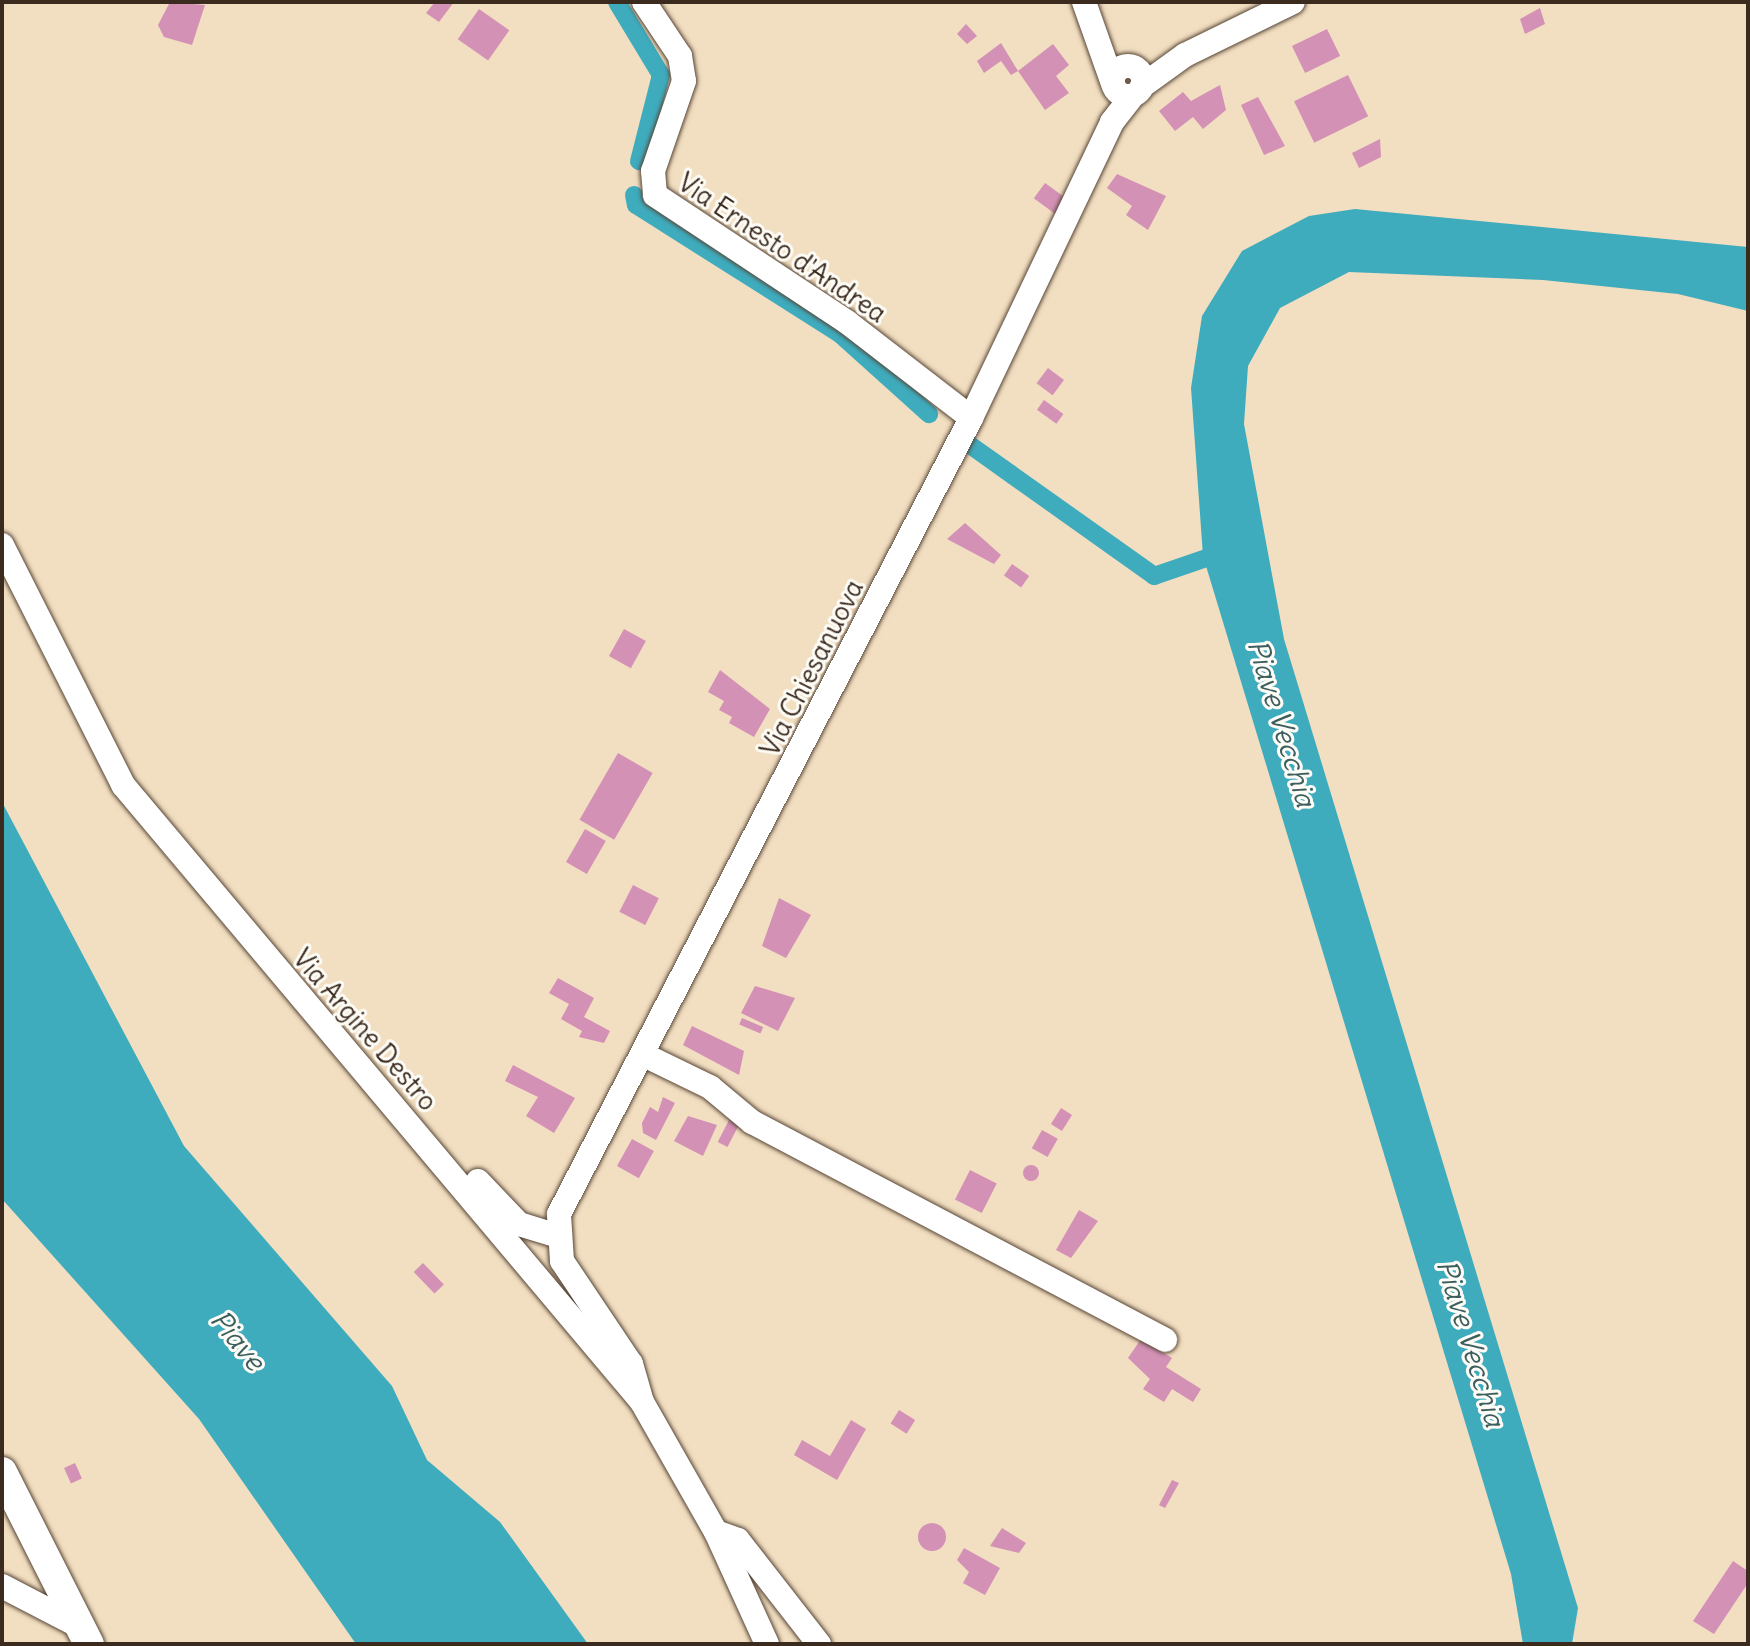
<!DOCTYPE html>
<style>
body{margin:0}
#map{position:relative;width:1750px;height:1646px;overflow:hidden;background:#f2dec0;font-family:Delius,sans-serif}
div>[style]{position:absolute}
.water>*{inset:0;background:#3facbe}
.canal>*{height:18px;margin:-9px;padding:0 9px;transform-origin:9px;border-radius:9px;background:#3facbe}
.building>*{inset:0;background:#d491b6;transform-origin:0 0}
.round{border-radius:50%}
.roads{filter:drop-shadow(0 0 2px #564536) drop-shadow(0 0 2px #564536)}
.minor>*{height:24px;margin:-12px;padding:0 12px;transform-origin:12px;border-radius:12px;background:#fff}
.minor>.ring{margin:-12px;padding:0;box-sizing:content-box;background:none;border:24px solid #fff;border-radius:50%}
.major>*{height:30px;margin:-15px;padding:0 15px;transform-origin:15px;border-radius:15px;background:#fff}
span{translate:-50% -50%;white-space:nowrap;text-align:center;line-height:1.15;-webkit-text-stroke:6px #fdfcf7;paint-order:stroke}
.street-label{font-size:26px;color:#3b2a1e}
.water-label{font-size:28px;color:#3d5e5e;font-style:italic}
.frame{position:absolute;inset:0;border:4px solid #3b2a1e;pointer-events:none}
</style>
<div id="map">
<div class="water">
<div style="clip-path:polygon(1355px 209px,1748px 247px,1748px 311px,1678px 294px,1543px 280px,1349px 272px,1280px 308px,1248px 366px,1244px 424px,1284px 639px,1578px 1608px,1572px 1644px,1523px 1644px,1511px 1574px,1203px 556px,1191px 388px,1202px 316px,1242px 251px,1309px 216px)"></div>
<div style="clip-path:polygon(2px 802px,184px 1146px,392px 1386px,427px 1460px,500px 1522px,588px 1644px,356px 1644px,199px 1419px,2px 1199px)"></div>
</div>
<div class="canal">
<div style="left:617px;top:2px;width:85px;rotate:58.9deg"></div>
<div style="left:661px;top:75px;width:89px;rotate:104.3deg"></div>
<div style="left:634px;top:195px;width:10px;rotate:79deg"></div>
<div style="left:636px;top:205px;width:241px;rotate:32.3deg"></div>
<div style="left:840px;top:334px;width:120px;rotate:42deg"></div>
<div style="left:970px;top:445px;width:226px;rotate:35.4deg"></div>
<div style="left:1154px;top:576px;width:77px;rotate:-18.9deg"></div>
</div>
<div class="building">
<div style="clip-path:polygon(170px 2px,205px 5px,192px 45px,164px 37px,158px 25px)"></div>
<div style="clip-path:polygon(435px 2px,454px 2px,439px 22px,426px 13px)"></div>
<div style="clip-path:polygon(1540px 8px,1545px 24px,1525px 34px,1520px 19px)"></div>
<div style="left:479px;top:9px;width:37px;height:37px;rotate:35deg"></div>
<div style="clip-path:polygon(966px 24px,977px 36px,967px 44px,957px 34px)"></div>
<div style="left:1327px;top:29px;width:30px;height:39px;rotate:64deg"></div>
<div style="clip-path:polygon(1001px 43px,1018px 71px,1053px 44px,1069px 65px,1056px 76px,1069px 93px,1045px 110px,1018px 71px,1011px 75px,1001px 61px,984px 73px,977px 61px)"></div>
<div style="left:1348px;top:75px;width:46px;height:60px;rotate:64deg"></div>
<div style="clip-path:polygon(1220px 85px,1226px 110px,1203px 129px,1193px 117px,1175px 131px,1159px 111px,1183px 92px,1191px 101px)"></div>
<div style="clip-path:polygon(1258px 97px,1285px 146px,1264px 155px,1241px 105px)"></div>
<div style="clip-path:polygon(1380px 139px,1381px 157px,1359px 168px,1352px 153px)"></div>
<div style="clip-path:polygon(1117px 174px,1166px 196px,1148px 230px,1126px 215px,1132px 206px,1107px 188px)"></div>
<div style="left:1045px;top:183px;width:26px;height:19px;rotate:36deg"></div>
<div style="left:1048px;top:368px;width:20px;height:19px;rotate:37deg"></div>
<div style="left:1044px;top:400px;width:24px;height:12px;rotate:36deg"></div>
<div style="clip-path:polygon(965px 523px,1001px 555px,994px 564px,947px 539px)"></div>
<div style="left:1012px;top:564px;width:21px;height:14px;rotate:35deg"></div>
<div style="left:624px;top:629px;width:25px;height:31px;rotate:29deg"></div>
<div style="clip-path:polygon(720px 670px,770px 709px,754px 737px,729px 723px,732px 717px,719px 710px,724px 701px,708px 692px)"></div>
<div style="left:618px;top:753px;width:40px;height:77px;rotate:30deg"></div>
<div style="left:585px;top:829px;width:24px;height:38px;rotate:30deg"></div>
<div style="left:633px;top:885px;width:29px;height:30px;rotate:27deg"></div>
<div style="clip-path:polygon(779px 898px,811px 915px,786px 958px,762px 946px)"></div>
<div style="clip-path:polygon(558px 978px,594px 998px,584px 1017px,610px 1031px,604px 1043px,579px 1037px,582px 1031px,561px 1019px,569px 1004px,549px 993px)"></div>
<div style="clip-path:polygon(755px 986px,795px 998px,778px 1031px,741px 1013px)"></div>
<div style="left:742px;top:1018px;width:23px;height:7px;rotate:23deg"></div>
<div style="clip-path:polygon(692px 1026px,744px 1051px,739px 1075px,683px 1045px)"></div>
<div style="clip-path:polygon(513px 1065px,575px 1098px,554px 1133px,526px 1116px,538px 1097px,505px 1081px)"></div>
<div style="clip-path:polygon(663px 1097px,675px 1103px,656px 1140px,643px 1133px,642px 1123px,650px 1107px,658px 1112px)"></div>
<div style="left:1061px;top:1108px;width:13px;height:19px;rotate:32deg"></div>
<div style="clip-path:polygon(688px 1116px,717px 1125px,703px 1156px,674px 1141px)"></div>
<div style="left:730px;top:1118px;width:11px;height:27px;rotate:27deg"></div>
<div style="left:1042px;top:1130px;width:18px;height:21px;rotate:29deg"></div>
<div style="left:632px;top:1139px;width:25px;height:31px;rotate:29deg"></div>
<div class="round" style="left:1023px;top:1165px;width:16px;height:16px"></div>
<div style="left:970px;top:1170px;width:30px;height:33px;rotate:27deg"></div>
<div style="clip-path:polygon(1079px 1210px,1098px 1221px,1071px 1258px,1056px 1250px)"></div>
<div style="left:423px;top:1263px;width:30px;height:13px;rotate:46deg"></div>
<div style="clip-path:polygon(1141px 1339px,1172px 1358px,1166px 1367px,1201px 1389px,1193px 1402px,1172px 1389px,1164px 1402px,1143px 1389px,1150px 1379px,1128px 1358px)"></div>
<div style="left:899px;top:1410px;width:19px;height:16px;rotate:32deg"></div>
<div style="clip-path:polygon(851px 1420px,866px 1429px,837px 1480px,794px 1455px,802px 1440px,830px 1456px)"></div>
<div style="left:75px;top:1463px;width:17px;height:12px;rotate:66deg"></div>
<div style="clip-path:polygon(1172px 1480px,1179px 1483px,1165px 1508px,1159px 1505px)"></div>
<div class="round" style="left:918px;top:1523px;width:28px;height:28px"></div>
<div style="clip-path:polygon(1002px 1528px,1026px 1543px,1019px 1553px,990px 1546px)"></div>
<div style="clip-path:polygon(964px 1548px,1000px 1568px,985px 1595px,963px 1583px,969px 1572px,957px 1560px)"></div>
<div style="clip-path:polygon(1733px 1561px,1748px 1571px,1748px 1583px,1714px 1634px,1693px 1621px)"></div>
</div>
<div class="roads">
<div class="minor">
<div style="left:644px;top:2px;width:65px;rotate:56.3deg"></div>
<div style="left:680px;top:56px;width:25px;rotate:81deg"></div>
<div style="left:684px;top:81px;width:95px;rotate:109deg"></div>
<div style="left:653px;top:171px;width:24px;rotate:85deg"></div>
<div style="left:655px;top:195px;width:230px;rotate:33.5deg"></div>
<div style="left:847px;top:322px;width:157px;rotate:37.7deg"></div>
<div style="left:1084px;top:2px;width:87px;rotate:70.5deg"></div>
<div class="ring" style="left:1113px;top:66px;width:6px;height:6px"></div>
<div style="left:1142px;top:86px;width:53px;rotate:-35.8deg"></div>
<div style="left:1185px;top:55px;width:120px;rotate:-26.1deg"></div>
<div style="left:2px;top:545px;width:269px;rotate:63.2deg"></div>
<div style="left:123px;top:785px;width:806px;rotate:49.93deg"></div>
<div style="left:642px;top:1402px;width:150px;rotate:60.4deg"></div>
<div style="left:716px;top:1532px;width:123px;rotate:65.5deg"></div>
<div style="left:642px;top:1054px;width:76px;rotate:25.9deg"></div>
<div style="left:710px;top:1087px;width:55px;rotate:39.8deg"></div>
<div style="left:752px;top:1122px;width:467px;rotate:27.8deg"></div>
<div style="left:478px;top:1181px;width:59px;rotate:46.4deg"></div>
<div style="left:519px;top:1224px;width:38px;rotate:17deg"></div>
<div style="left:642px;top:1402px;width:40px;rotate:-106deg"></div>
<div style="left:631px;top:1364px;width:124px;rotate:-123.8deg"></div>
<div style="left:562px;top:1261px;width:47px;rotate:-93.7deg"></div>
<div style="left:559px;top:1214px;width:896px;rotate:-62.63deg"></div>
<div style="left:971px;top:418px;width:328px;rotate:-64.5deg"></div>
<div style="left:1112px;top:122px;width:33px;rotate:-52deg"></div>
<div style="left:716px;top:1532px;width:23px;rotate:20deg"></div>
<div style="left:738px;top:1540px;width:132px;rotate:52.1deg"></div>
<div style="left:2px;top:1586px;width:87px;rotate:27.5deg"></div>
</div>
<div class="major">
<div style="left:2px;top:1472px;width:193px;rotate:63.2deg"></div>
</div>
</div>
<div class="street-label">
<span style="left:782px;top:248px;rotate:34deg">Via Ernesto d'Andrea</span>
<span style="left:812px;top:668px;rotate:-63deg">Via Chiesanuova</span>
<span style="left:365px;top:1030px;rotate:49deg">Via Argine Destro</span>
</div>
<div class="water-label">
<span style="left:1282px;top:723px;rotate:73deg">Piave Vecchia</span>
<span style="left:238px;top:1340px;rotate:51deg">Piave</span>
<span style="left:1471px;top:1343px;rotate:73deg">Piave Vecchia</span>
</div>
<div class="frame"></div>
</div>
